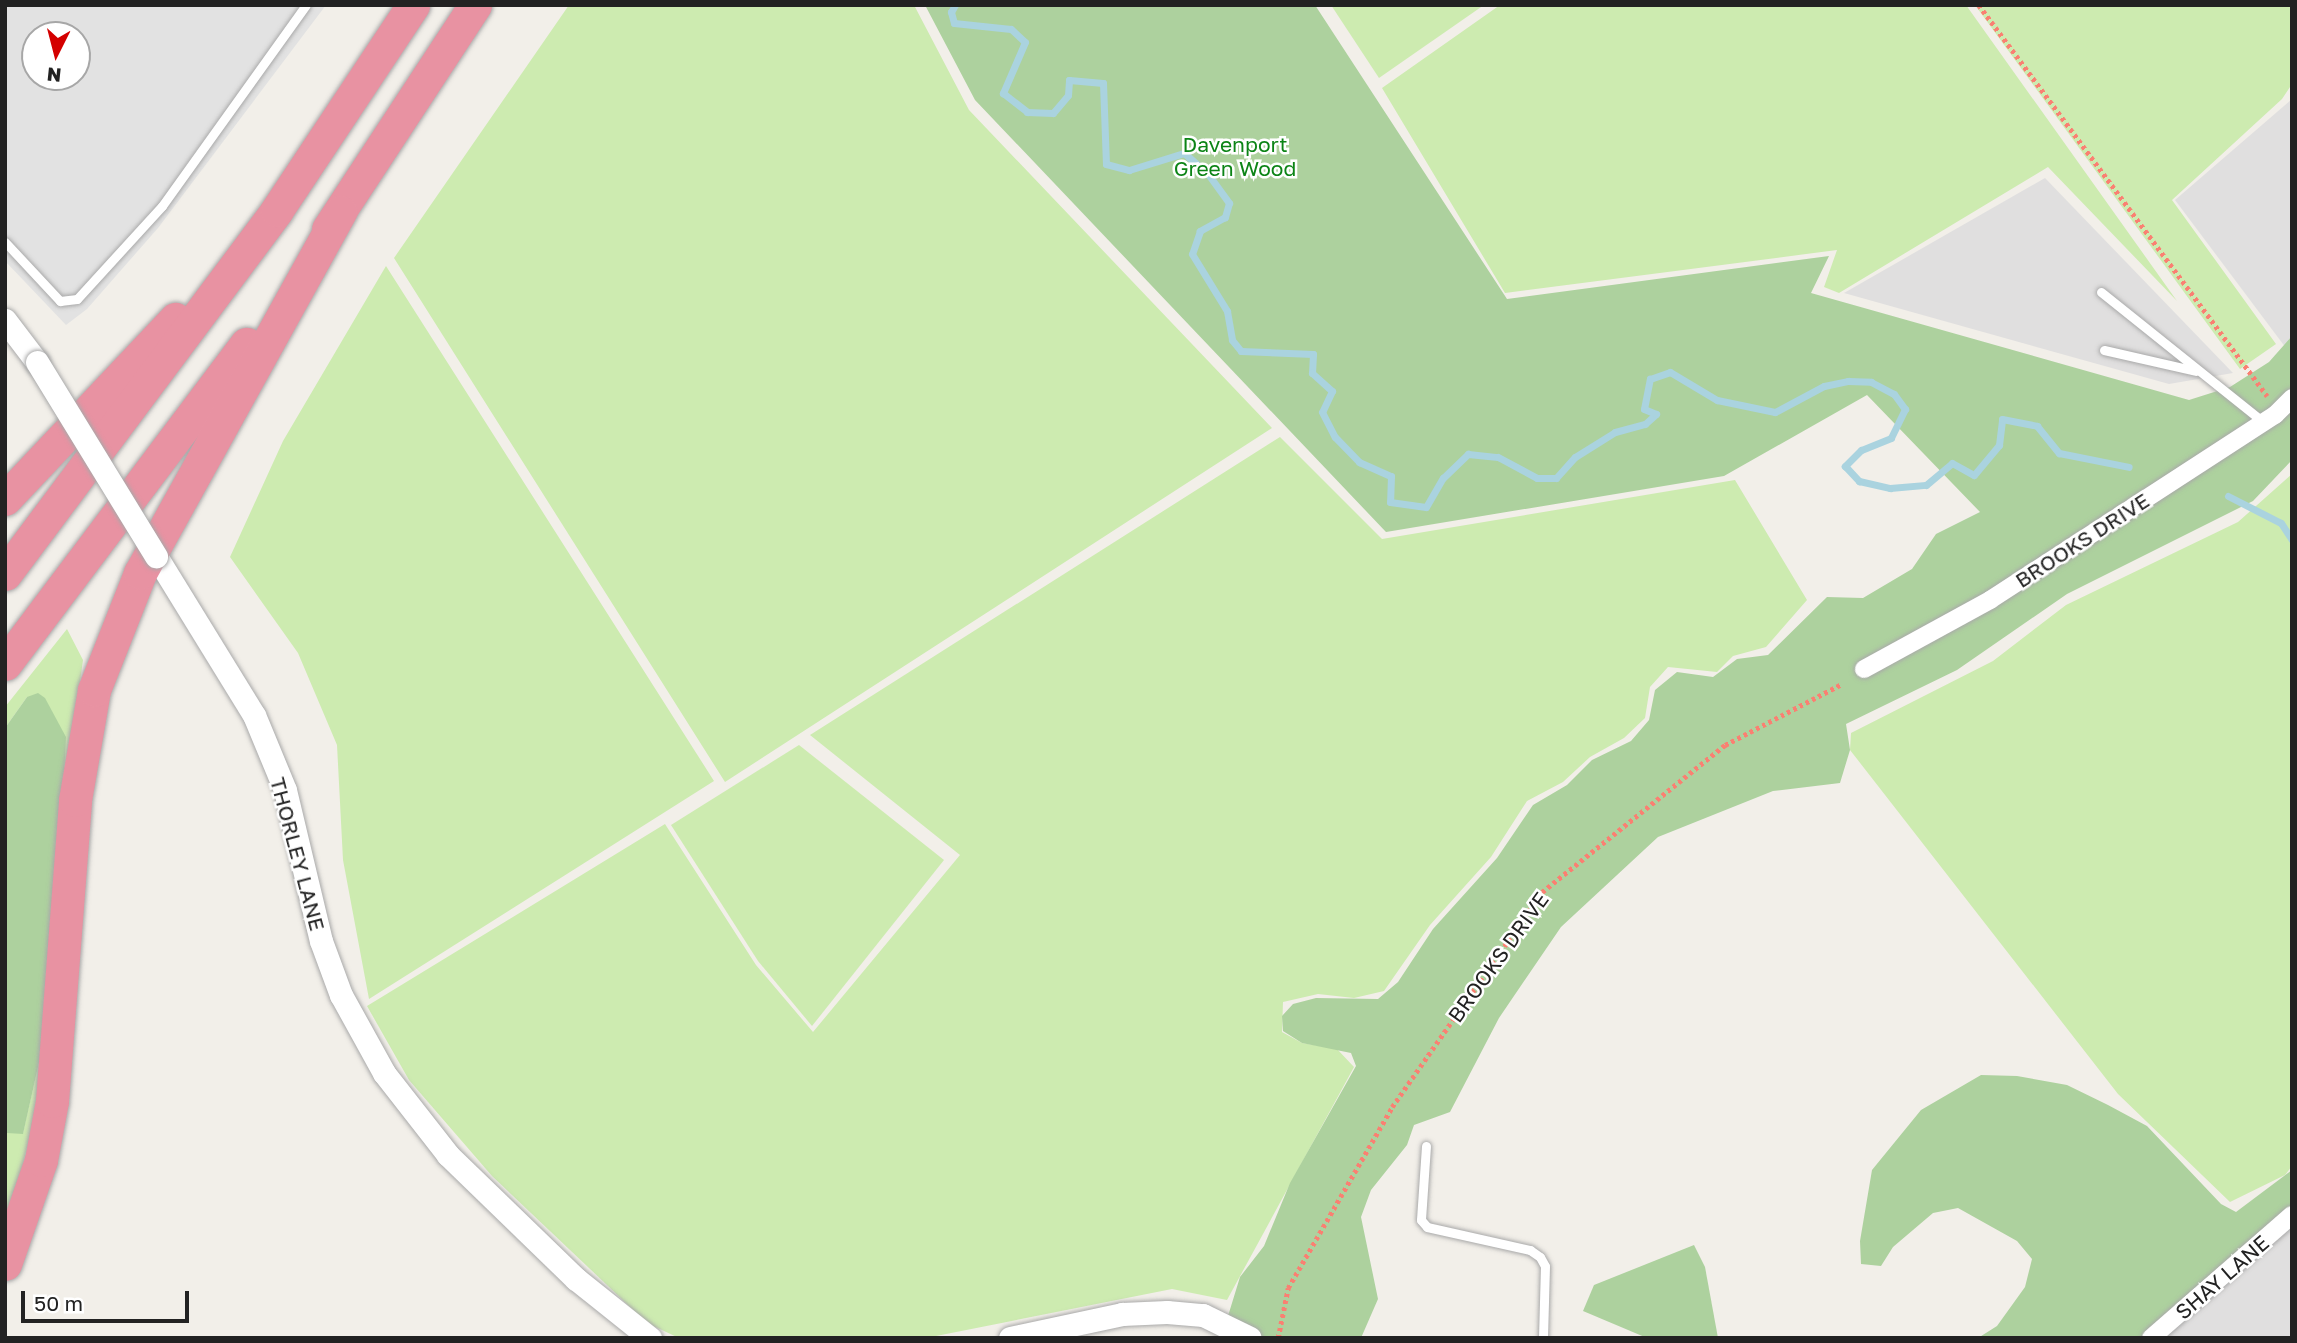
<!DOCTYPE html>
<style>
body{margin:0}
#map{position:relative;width:2297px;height:1343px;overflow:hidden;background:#f2efe9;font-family:"Golos Text",sans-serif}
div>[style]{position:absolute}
.residential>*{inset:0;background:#e0dfdf}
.grass>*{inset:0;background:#cdebb0}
.forest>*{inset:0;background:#add19e}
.parking>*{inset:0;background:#e2e2e2}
.stream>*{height:7px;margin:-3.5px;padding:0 3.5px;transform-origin:3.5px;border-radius:3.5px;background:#aad3df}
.path>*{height:4.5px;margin-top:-2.25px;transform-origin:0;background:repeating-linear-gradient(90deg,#fa8072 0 3.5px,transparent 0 7px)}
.roads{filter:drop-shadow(0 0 2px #a9a9a9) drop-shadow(0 0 2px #a9a9a9)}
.service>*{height:9px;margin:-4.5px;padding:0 4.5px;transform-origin:4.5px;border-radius:4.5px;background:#fff}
.minor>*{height:18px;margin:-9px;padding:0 9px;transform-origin:9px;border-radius:9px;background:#fff}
.tertiary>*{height:23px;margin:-11.5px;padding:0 11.5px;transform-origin:11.5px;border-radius:11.5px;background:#fff}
.motorway>*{height:33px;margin:-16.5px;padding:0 16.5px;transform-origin:16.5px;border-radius:16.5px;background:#e892a2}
.bridges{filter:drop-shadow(0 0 2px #a9a9a9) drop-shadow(0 0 2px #a9a9a9)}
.tertiary-bridge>*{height:23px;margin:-11.5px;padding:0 11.5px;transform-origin:11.5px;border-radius:11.5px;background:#fff}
span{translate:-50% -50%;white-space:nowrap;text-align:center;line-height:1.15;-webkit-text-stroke:5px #fff;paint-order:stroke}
.park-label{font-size:21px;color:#0c8416}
.street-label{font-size:21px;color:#222}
.frame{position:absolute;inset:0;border:7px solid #222;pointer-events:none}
.north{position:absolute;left:21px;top:21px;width:70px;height:70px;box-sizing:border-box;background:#fff;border:2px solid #a7a7a7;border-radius:50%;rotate:186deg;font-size:19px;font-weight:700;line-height:28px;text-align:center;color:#222}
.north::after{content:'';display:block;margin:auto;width:24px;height:32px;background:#d40000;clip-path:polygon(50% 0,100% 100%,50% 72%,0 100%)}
.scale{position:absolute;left:21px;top:1291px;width:168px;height:32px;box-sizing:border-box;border:4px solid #222;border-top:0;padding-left:9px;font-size:21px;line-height:24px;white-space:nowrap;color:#222;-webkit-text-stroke:5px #fff;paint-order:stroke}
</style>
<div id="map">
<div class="residential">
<div style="clip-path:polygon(2292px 99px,2292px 356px,2175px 200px)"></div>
<div style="clip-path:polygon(2045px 178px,2233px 373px,2169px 384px,1844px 293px)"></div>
<div style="clip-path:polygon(2292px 1215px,2292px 1338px,2151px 1338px)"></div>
</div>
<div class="grass">
<div style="clip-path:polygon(569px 5px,914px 5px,969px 110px,1272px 428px,725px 782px,394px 258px)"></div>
<div style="clip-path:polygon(1331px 5px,1484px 5px,1379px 78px)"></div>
<div style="clip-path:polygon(1500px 5px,1966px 5px,2177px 301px,2048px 167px,1839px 293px,1824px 287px,1837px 250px,1505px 293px,1382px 88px)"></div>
<div style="clip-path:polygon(1975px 5px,2292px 5px,2292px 84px,2282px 99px,2172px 200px,2276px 344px,2240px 369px)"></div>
<div style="clip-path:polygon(386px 266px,714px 781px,369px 999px,343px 860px,337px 745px,298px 653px,230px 557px,283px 441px)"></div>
<div style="clip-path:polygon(1280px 437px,1382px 539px,1735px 480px,1807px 600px,1766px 647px,1733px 656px,1717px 672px,1668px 667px,1650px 687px,1645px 718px,1624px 738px,1590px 757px,1563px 782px,1527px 801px,1491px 857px,1430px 925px,1384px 991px,1354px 998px,1318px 994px,1283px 1002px,1282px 1032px,1302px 1043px,1337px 1049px,1354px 1067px,1227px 1300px,1172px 1289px,926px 1338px,679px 1338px,647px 1323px,492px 1176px,409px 1080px,367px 1006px,665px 824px,756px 965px,813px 1032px,960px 855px,810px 735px)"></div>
<div style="clip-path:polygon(2292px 474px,2292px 1166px,2285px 1175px,2230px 1202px,2118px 1094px,1850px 750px,1851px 733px,1993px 661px,2066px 605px,2238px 522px)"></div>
<div style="clip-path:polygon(67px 629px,83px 660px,61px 821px,27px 697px,5px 728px,5px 707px)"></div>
<div style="clip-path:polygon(799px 745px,944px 860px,812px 1026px,758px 961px,671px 825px)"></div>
<div style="clip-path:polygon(53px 1000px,47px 1069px,5px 1234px,5px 1128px,7px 1133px,23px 1133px)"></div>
</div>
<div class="forest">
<div style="clip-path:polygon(925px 5px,1315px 5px,1507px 299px,1829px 256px,1811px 293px,2189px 400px,2230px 387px,2269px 362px,2292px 336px,2292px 460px,2253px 501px,2067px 594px,1957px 670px,1846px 724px,1850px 750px,1840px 783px,1773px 791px,1658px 837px,1561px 927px,1499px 1018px,1450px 1112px,1414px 1125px,1407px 1145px,1371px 1190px,1361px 1217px,1378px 1299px,1361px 1338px,1250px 1338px,1228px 1316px,1240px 1277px,1264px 1246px,1290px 1183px,1356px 1066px,1351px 1053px,1302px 1043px,1283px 1031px,1282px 1016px,1293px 1004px,1316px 998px,1378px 999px,1398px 982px,1433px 929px,1497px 858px,1533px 805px,1567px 785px,1592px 760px,1631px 741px,1649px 720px,1655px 690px,1677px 672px,1713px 677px,1737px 659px,1768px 655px,1827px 597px,1863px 598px,1912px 569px,1936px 534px,1980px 512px,1867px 395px,1724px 476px,1386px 532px,975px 100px)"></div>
<div style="clip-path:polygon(38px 693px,45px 698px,66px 737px,53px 1000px,23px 1134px,7px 1133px,5px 728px,27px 697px)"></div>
<div style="clip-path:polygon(1981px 1075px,2017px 1076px,2067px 1085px,2108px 1105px,2147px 1126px,2221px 1204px,2236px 1212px,2292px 1170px,2292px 1215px,2151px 1338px,1978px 1338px,1997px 1326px,2025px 1287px,2032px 1259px,2017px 1241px,1958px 1208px,1933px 1213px,1893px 1247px,1881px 1266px,1861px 1264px,1860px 1241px,1872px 1170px,1921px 1110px)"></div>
<div style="clip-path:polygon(1694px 1245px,1705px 1267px,1718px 1338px,1647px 1338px,1583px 1311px,1594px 1285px)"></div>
</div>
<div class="parking">
<div style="clip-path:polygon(evenodd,5px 5px,326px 5px,158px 228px,87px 309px,66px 325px,5px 261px,5px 5px,35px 35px,77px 35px,77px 77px,35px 77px,35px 35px)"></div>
</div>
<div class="stream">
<div style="left:955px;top:5px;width:8px;rotate:120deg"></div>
<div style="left:951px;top:12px;width:11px;rotate:75deg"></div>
<div style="left:954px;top:23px;width:57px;rotate:6deg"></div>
<div style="left:1011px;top:29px;width:19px;rotate:43deg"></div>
<div style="left:1025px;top:42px;width:56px;rotate:113.3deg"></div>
<div style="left:1003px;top:93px;width:31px;rotate:38deg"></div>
<div style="left:1027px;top:112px;width:26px;rotate:2deg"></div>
<div style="left:1053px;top:113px;width:23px;rotate:-50deg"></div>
<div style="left:1068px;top:95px;width:15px;rotate:-86deg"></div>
<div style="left:1069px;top:80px;width:34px;rotate:5deg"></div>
<div style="left:1103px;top:83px;width:81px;rotate:87.9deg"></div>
<div style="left:1106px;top:164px;width:24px;rotate:15deg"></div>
<div style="left:1129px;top:170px;width:58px;rotate:-17.2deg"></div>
<div style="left:1184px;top:153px;width:32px;rotate:41deg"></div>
<div style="left:1208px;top:174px;width:36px;rotate:54deg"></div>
<div style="left:1229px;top:203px;width:15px;rotate:106deg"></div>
<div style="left:1225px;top:217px;width:29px;rotate:151deg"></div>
<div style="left:1200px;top:231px;width:24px;rotate:109deg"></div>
<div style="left:1192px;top:254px;width:67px;rotate:58.4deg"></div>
<div style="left:1227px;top:311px;width:29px;rotate:80deg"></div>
<div style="left:1232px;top:340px;width:14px;rotate:51deg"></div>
<div style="left:1241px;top:351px;width:72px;rotate:2.4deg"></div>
<div style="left:1313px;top:354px;width:19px;rotate:93deg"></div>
<div style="left:1312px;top:373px;width:27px;rotate:42deg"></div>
<div style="left:1332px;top:391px;width:23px;rotate:115deg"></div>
<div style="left:1322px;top:412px;width:28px;rotate:63deg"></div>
<div style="left:1335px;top:437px;width:35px;rotate:46deg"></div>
<div style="left:1359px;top:462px;width:35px;rotate:24deg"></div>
<div style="left:1391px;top:476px;width:26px;rotate:92deg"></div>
<div style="left:1390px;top:502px;width:36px;rotate:8deg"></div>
<div style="left:1426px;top:507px;width:34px;rotate:-60deg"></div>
<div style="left:1443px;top:478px;width:35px;rotate:-44deg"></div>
<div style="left:1468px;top:454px;width:30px;rotate:6deg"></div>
<div style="left:1498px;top:457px;width:44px;rotate:28.3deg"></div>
<div style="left:1537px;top:478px;width:19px"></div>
<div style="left:1556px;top:478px;width:28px;rotate:-48deg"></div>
<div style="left:1575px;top:457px;width:47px;rotate:-32deg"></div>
<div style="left:1615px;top:432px;width:31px;rotate:-15deg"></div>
<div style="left:1645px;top:424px;width:15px;rotate:-42deg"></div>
<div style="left:1656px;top:414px;width:13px;rotate:-157deg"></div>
<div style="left:1644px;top:409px;width:31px;rotate:-79deg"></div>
<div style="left:1650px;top:379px;width:21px;rotate:-19deg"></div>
<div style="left:1670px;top:372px;width:55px;rotate:30.8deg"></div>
<div style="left:1717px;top:400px;width:59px;rotate:11.7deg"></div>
<div style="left:1775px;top:412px;width:55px;rotate:-28deg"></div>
<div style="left:1824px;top:386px;width:25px;rotate:-12deg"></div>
<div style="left:1848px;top:381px;width:23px;rotate:2deg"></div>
<div style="left:1871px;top:382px;width:26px;rotate:28deg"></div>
<div style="left:1894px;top:394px;width:19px;rotate:54deg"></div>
<div style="left:1905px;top:409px;width:32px;rotate:116deg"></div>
<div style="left:1891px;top:438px;width:32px;rotate:158deg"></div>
<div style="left:1861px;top:450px;width:23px;rotate:135deg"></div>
<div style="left:1845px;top:466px;width:21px;rotate:47deg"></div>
<div style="left:1859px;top:481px;width:32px;rotate:13deg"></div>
<div style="left:1890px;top:488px;width:36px;rotate:-5deg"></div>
<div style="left:1926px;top:485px;width:34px;rotate:-40deg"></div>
<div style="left:1952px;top:463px;width:25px;rotate:29deg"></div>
<div style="left:1974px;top:475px;width:39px;rotate:-50deg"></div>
<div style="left:1999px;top:445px;width:26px;rotate:-83deg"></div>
<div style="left:2002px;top:419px;width:36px;rotate:11deg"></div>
<div style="left:2037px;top:426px;width:35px;rotate:51deg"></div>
<div style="left:2059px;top:453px;width:71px;rotate:11.3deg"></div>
<div style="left:2228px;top:496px;width:59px;rotate:27deg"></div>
<div style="left:2281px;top:523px;width:20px;rotate:57deg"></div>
</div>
<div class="path">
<div style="left:1979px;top:5px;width:486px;rotate:53.6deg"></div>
<div style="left:1278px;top:1338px;width:51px;rotate:-78.7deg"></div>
<div style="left:1288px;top:1288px;width:209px;rotate:-60.1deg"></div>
<div style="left:1392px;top:1107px;width:262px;rotate:-55.1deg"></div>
<div style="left:1542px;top:892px;width:235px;rotate:-38.8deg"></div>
<div style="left:1725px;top:745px;width:130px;rotate:-27.6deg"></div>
</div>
<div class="roads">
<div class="service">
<div style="left:5px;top:242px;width:81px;rotate:47deg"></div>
<div style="left:60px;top:301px;width:17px;rotate:-7deg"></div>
<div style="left:77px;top:299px;width:126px;rotate:-47.6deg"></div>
<div style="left:162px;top:206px;width:247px;rotate:-54.4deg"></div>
<div style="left:2101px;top:292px;width:208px;rotate:38.7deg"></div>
<div style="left:2104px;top:350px;width:94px;rotate:12.9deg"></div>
<div style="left:1426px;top:1146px;width:74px;rotate:93.9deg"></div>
<div style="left:1421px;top:1220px;width:9px;rotate:49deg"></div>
<div style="left:1427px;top:1227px;width:106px;rotate:12.6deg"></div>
<div style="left:1530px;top:1250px;width:12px;rotate:35deg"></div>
<div style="left:1540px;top:1257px;width:10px;rotate:61deg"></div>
<div style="left:1545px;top:1266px;width:72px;rotate:91.6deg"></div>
</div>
<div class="minor">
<div style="left:1864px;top:669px;width:144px;rotate:-28.7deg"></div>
<div style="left:1990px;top:600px;width:340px;rotate:-33deg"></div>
<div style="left:2275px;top:415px;width:24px;rotate:-45deg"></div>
<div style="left:2151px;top:1338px;width:187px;rotate:-41.1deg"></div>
</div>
<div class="tertiary">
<div style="left:5px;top:320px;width:53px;rotate:52.7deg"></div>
<div style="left:156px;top:556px;width:187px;rotate:58.4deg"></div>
<div style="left:254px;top:715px;width:81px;rotate:67.5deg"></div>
<div style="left:285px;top:790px;width:155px;rotate:76.6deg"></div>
<div style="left:321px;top:941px;width:58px;rotate:69.7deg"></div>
<div style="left:341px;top:995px;width:89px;rotate:61.1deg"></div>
<div style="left:384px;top:1073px;width:104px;rotate:52deg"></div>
<div style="left:448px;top:1155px;width:178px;rotate:44.1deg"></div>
<div style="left:576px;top:1279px;width:95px;rotate:38.6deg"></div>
<div style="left:1010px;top:1338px;width:115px;rotate:-12.1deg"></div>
<div style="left:1122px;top:1314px;width:45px;rotate:-2.5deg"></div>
<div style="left:1167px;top:1312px;width:36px;rotate:5deg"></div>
<div style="left:1203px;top:1315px;width:52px;rotate:26.1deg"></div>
</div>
<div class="motorway">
<div style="left:328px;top:229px;width:268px;rotate:-56.7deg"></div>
<div style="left:5px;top:499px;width:248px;rotate:-46.6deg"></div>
<div style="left:5px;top:574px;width:454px;rotate:-53.2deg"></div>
<div style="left:277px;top:210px;width:246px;rotate:-56.4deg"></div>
<div style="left:5px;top:664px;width:401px;rotate:-53deg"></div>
<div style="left:5px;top:1264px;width:110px;rotate:-70.9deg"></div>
<div style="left:41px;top:1160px;width:60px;rotate:-79.4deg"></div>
<div style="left:52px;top:1101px;width:302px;rotate:-85.6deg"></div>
<div style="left:75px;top:800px;width:112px;rotate:-80.2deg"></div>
<div style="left:94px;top:690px;width:126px;rotate:-68.5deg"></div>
<div style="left:140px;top:573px;width:413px;rotate:-61deg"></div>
</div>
</div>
<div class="bridges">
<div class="tertiary-bridge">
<div style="left:37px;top:362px;width:228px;rotate:58.5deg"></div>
</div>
</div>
<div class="park-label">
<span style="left:1235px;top:156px">Davenport<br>Green Wood</span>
</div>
<div class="street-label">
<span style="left:2082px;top:540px;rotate:-33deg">BROOKS DRIVE</span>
<span style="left:298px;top:854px;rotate:75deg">THORLEY LANE</span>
<span style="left:1498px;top:957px;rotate:-54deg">BROOKS DRIVE</span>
<span style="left:2222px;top:1277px;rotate:-41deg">SHAY LANE</span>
</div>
<div class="frame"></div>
<div class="north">N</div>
<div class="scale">50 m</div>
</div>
